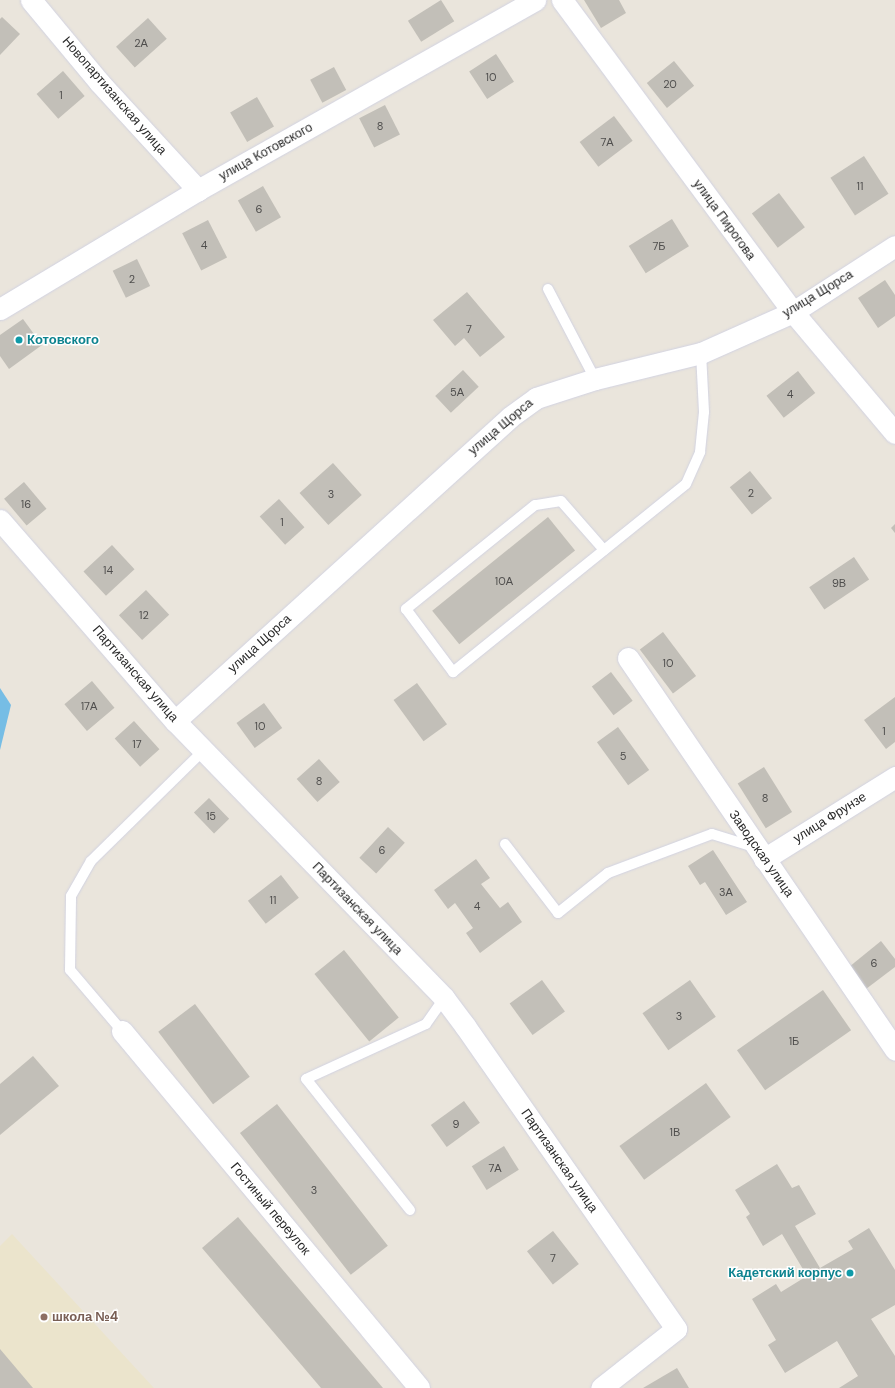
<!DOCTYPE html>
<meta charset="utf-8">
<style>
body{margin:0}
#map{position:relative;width:895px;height:1388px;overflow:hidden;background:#eae5dc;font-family:"DM Sans",sans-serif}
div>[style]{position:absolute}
.education>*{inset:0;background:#ebe4cc}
.water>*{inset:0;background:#76bde5}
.building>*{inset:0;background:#c2bfb8;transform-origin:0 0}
.roads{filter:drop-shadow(0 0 1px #d1d2e1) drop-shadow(0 0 1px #d1d2e1)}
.service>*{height:10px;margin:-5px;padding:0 5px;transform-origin:5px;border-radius:5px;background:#fff}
.minor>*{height:21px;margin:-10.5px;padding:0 10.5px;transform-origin:10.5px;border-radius:10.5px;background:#fff}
.dots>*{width:11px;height:11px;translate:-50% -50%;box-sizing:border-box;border:2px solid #fff;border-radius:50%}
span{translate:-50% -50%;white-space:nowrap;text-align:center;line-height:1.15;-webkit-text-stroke:3px #fff;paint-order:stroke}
.number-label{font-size:11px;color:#4f4e4d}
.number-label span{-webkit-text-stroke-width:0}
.street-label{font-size:13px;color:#292929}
.culture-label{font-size:13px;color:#0d838f;font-weight:700}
.left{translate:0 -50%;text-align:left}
.right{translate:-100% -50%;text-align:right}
.education-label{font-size:13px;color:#785e54;font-weight:700}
</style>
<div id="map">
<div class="education">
<div style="clip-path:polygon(12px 1234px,154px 1388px,0 1388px,0 1246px)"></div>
</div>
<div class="water">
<div style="clip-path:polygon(0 688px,11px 705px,0 750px)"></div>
</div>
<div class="building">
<div style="left:441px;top:0;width:25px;height:39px;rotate:58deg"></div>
<div style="clip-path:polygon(584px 0,619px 0,626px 13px,601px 28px)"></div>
<div style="clip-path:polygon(2px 17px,20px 34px,0 55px,0 19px)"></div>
<div style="left:148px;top:18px;width:28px;height:43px;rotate:48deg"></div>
<div style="left:496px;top:54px;width:33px;height:32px;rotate:57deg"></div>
<div style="left:674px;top:61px;width:32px;height:35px;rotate:51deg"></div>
<div style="left:334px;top:67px;width:26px;height:27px;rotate:62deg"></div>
<div style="left:63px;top:71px;width:33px;height:35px;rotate:49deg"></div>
<div style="left:257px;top:97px;width:34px;height:31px;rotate:60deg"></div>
<div style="left:385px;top:105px;width:33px;height:29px;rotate:63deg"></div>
<div style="left:614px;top:116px;width:31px;height:43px;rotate:53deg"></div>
<div style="left:864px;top:156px;width:45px;height:40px;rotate:57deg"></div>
<div style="left:263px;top:186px;width:36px;height:29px;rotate:60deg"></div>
<div style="left:779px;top:193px;width:43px;height:34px;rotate:53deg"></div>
<div style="left:672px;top:219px;width:32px;height:51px;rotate:58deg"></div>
<div style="left:208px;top:220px;width:42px;height:29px;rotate:63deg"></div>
<div style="left:137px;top:259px;width:30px;height:27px;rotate:64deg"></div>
<div style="clip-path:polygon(885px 280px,895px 295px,895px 316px,878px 328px,858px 298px)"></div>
<div style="clip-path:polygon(467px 292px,505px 337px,480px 357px,464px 338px,455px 346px,433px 320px)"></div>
<div style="clip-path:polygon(23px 319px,42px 345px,9px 369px,0 356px,0 335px)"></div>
<div style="left:463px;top:370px;width:23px;height:38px;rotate:47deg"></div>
<div style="left:798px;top:371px;width:28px;height:40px;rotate:52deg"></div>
<div style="left:333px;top:463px;width:43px;height:45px;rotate:48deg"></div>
<div style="left:750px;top:471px;width:35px;height:26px;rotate:51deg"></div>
<div style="left:24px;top:482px;width:35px;height:26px;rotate:50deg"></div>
<div style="left:279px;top:499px;width:38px;height:26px;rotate:48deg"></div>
<div style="left:548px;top:517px;width:43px;height:149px;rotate:51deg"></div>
<div style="clip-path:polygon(895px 524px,895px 533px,891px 528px)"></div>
<div style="left:112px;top:545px;width:33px;height:39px;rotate:47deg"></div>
<div style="left:854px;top:557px;width:27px;height:54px;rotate:56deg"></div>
<div style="left:146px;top:590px;width:34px;height:37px;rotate:47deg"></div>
<div style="left:663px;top:632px;width:55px;height:29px;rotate:53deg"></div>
<div style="left:611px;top:672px;width:36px;height:24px;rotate:53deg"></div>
<div style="left:92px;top:681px;width:35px;height:36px;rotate:50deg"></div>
<div style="left:417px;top:683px;width:51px;height:29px;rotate:54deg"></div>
<div style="clip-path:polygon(895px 697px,895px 742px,886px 749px,864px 720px)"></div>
<div style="left:264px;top:703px;width:31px;height:34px;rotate:54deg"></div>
<div style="left:134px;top:721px;width:38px;height:26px;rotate:48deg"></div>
<div style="left:618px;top:727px;width:53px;height:26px;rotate:54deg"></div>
<div style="left:319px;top:759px;width:31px;height:30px;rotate:48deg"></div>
<div style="left:764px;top:767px;width:53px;height:31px;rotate:58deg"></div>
<div style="left:209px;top:798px;width:29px;height:21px;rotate:46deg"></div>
<div style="left:388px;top:827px;width:23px;height:42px;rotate:43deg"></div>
<div style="clip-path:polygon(713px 850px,747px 902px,726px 915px,705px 882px,700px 885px,688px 866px)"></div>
<div style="clip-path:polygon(476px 859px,490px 878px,481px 884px,500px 908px,508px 902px,522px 922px,480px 953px,466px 933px,473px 928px,455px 903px,448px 909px,434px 890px)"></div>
<div style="left:281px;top:875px;width:29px;height:42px;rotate:52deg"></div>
<div style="clip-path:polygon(881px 941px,895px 959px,895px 967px,866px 989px,849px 967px)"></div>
<div style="left:344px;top:950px;width:87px;height:38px;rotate:51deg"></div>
<div style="left:542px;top:980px;width:39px;height:40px;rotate:54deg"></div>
<div style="left:690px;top:980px;width:45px;height:58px;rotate:55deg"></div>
<div style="left:823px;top:990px;width:49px;height:105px;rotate:55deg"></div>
<div style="left:195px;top:1004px;width:91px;height:46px;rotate:53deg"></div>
<div style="clip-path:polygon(33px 1056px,59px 1086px,0 1135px,0 1084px)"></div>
<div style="left:706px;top:1083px;width:42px;height:107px;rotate:54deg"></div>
<div style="left:464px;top:1101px;width:27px;height:41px;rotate:54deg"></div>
<div style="left:277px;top:1104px;width:180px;height:47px;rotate:52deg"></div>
<div style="left:504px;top:1146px;width:28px;height:38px;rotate:58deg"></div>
<div style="clip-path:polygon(777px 1164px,792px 1188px,799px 1185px,816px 1214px,795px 1226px,820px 1268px,853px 1249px,848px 1241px,869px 1228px,895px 1270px,895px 1305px,871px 1319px,895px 1356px,895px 1388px,839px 1388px,858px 1376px,837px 1341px,785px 1373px,768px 1345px,776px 1340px,752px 1299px,776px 1284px,781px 1292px,807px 1276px,782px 1234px,763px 1246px,746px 1217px,750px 1214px,735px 1190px)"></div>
<div style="clip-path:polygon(238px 1217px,383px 1388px,321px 1388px,202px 1248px)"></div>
<div style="left:553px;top:1231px;width:42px;height:33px;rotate:52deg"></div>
<div style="clip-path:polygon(0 1349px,33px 1388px,0 1388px)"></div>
<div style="clip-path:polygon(677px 1368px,689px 1388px,643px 1388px)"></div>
</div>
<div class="roads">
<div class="service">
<div style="left:548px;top:289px;width:102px;rotate:62.4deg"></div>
<div style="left:604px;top:550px;width:65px;rotate:-131.3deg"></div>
<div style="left:561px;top:501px;width:26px;rotate:171deg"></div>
<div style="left:535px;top:505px;width:166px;rotate:141.1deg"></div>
<div style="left:406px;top:609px;width:79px;rotate:53.3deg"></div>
<div style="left:453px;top:672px;width:299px;rotate:-38.9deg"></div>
<div style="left:686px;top:484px;width:35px;rotate:-66deg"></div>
<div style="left:700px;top:452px;width:40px;rotate:-84.3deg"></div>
<div style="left:704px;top:412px;width:59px;rotate:-92.9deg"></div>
<div style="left:505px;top:844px;width:87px;rotate:52.5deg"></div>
<div style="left:558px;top:913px;width:64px;rotate:-38.7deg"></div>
<div style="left:608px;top:873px;width:111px;rotate:-20.6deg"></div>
<div style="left:712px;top:834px;width:44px;rotate:17.2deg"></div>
<div style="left:122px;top:1031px;width:80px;rotate:-130.4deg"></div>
<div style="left:70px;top:970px;width:74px;rotate:-89.2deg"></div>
<div style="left:71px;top:896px;width:40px;rotate:-60.3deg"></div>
<div style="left:91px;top:861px;width:158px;rotate:-44.5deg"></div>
<div style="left:410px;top:1210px;width:167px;rotate:-128.4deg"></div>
<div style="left:306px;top:1079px;width:132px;rotate:-24.6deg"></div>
<div style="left:426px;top:1024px;width:32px;rotate:-55deg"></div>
</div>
<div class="minor">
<div style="left:31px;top:0;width:107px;rotate:50.3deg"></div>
<div style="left:99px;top:82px;width:147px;rotate:47.5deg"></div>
<div style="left:562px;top:0;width:388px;rotate:53.5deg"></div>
<div style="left:793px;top:312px;width:158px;rotate:49.9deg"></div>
<div style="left:0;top:309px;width:231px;rotate:-31deg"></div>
<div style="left:198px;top:190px;width:387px;rotate:-29.4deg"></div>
<div style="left:0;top:520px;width:267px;rotate:49deg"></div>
<div style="left:175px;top:721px;width:386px;rotate:45.8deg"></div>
<div style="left:444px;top:998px;width:35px;rotate:53deg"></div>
<div style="left:465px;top:1026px;width:369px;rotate:55.1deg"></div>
<div style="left:676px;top:1329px;width:95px;rotate:141.8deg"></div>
<div style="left:628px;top:658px;width:474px;rotate:55.7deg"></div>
<div style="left:175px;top:721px;width:452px;rotate:-42.2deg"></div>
<div style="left:510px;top:417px;width:32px;rotate:-36deg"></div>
<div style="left:536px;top:398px;width:62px;rotate:-17.9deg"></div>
<div style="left:595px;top:379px;width:109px;rotate:-13.8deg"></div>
<div style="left:701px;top:353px;width:101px;rotate:-24deg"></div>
<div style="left:793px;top:312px;width:121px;rotate:-32.9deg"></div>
<div style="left:764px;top:859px;width:155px;rotate:-32deg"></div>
<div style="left:122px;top:1031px;width:464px;rotate:50.2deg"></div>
</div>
</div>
<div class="dots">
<div style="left:19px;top:340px;background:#0f9aa8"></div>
<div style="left:850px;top:1273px;background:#0f9aa8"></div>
<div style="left:44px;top:1317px;background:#8d6e63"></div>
</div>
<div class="number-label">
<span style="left:141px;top:43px">2А</span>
<span style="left:491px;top:77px">10</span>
<span style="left:670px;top:84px">20</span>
<span style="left:61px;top:95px">1</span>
<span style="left:380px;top:126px">8</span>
<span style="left:607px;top:142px">7А</span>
<span style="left:860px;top:186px">11</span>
<span style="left:259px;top:209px">6</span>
<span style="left:204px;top:245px">4</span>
<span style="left:659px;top:246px">7Б</span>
<span style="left:132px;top:279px">2</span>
<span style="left:469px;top:329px">7</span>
<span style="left:457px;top:392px">5А</span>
<span style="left:790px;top:394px">4</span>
<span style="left:751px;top:493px">2</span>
<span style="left:331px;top:494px">3</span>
<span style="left:26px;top:504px">16</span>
<span style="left:282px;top:522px">1</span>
<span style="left:108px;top:570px">14</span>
<span style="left:504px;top:581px">10А</span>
<span style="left:839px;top:583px">9В</span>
<span style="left:144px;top:615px">12</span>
<span style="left:668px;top:663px">10</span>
<span style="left:89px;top:706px">17А</span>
<span style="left:260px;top:726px">10</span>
<span style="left:884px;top:731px">1</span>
<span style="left:137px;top:744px">17</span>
<span style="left:623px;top:756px">5</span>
<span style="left:319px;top:781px">8</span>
<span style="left:765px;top:798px">8</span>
<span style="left:211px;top:816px">15</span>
<span style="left:382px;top:850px">6</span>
<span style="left:726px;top:892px">3А</span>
<span style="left:273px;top:900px">11</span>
<span style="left:477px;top:906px">4</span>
<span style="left:874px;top:963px">6</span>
<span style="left:679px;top:1016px">3</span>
<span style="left:794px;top:1041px">1Б</span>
<span style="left:456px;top:1124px">9</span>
<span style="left:675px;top:1132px">1В</span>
<span style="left:495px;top:1168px">7А</span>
<span style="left:314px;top:1190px">3</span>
<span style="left:553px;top:1258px">7</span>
</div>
<div class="street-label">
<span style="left:114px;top:96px;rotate:49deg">Новопартизанская улица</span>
<span style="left:266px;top:152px;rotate:-29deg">улица Котовского</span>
<span style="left:724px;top:220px;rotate:54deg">улица Пирогова</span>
<span style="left:818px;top:294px;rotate:-31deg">улица Щорса</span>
<span style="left:501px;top:427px;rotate:-40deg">улица Щорса</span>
<span style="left:260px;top:644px;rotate:-42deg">улица Щорса</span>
<span style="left:135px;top:674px;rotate:49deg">Партизанская улица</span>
<span style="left:830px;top:818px;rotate:-32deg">улица Фрунзе</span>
<span style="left:761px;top:854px;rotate:55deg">Заводская улица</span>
<span style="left:357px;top:909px;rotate:46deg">Партизанская улица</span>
<span style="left:559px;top:1161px;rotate:55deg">Партизанская улица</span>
<span style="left:270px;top:1209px;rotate:50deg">Гостиный переулок</span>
</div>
<div class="culture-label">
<span class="left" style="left:27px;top:340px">Котовского</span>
<span class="right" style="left:842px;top:1273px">Кадетский корпус</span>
</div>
<div class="education-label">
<span class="left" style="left:52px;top:1317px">школа №4</span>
</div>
</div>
